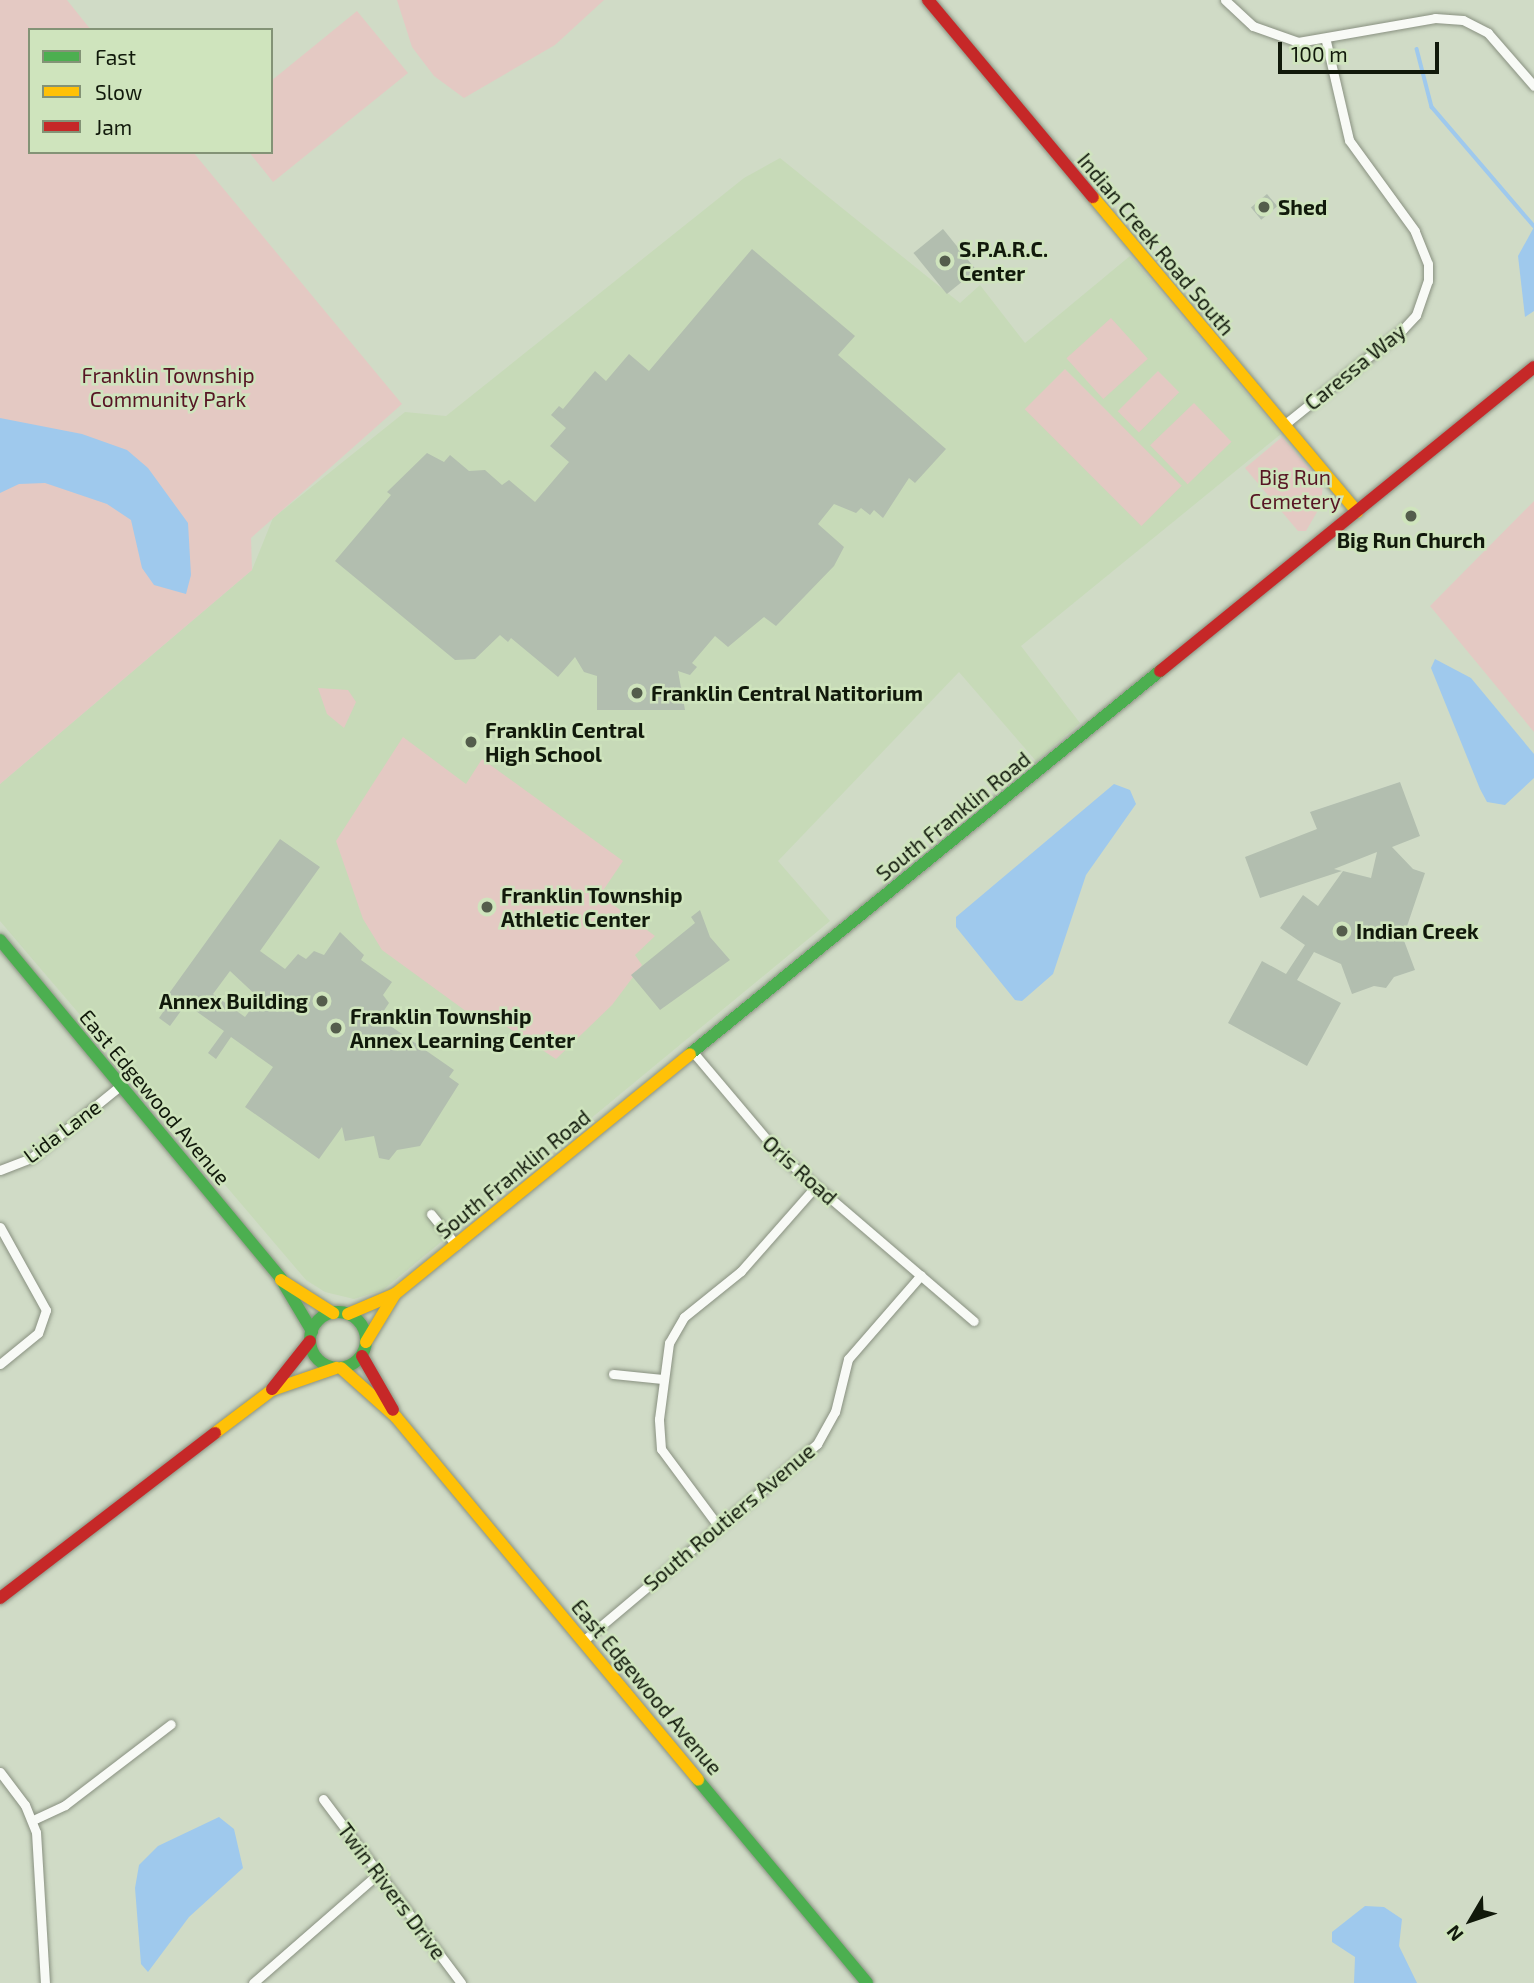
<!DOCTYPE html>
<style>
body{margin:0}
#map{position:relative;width:1534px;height:1983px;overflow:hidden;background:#d0dbc6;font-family:"Exo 2",sans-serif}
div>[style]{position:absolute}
.built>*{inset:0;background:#c7dab8}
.green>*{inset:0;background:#e4c9c3;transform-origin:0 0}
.water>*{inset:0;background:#9fc9ed}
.stream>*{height:3.5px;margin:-1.75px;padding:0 1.75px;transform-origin:1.75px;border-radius:1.75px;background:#9fc9ed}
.building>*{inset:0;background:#b2beaf;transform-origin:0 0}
.roads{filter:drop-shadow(0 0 2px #899181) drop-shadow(0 0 2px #899181)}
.street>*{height:9px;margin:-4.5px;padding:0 4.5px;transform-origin:4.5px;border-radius:4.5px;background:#f8faf6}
.fast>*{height:12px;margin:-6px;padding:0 6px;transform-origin:6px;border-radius:6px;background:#4caf50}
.fast>.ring{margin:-6px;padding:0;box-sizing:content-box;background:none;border:12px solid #4caf50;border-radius:50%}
.slow>*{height:12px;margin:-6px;padding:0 6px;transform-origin:6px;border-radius:6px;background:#ffc107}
.jam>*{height:12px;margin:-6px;padding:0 6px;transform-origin:6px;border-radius:6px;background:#c62828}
.dots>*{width:19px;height:19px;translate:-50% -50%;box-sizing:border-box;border:4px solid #cfe4bd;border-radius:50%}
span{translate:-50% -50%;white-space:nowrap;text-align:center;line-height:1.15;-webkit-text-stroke:5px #cfe4bd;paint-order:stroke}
.poi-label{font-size:21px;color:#11190b;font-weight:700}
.left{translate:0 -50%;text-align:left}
.right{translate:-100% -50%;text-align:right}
.street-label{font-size:21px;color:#11190b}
.park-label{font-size:21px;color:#571524}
.legend{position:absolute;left:28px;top:28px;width:245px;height:126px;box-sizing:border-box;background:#cfe4bd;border:2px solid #839376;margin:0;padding:9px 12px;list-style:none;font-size:21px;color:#11190b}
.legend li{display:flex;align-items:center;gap:14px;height:35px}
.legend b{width:35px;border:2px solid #839376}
.north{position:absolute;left:1436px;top:1885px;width:70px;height:70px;-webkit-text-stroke:5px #cfe4bd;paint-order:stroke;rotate:231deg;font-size:19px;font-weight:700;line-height:28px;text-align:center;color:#11190b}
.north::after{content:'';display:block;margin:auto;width:24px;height:32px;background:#11190b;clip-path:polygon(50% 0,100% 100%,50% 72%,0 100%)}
.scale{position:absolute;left:1278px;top:42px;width:161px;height:32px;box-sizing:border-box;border:4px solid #11190b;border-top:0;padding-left:9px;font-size:21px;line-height:24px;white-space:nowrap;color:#11190b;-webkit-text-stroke:5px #cfe4bd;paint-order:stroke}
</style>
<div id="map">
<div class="built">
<div style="clip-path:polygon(780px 158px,960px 303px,980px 285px,1025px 343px,1130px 256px,1281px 434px,1021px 646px,1080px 723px,1036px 761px,959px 672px,778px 861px,830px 921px,383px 1290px,354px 1299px,325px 1292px,306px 1280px,0 921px,0 784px,252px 570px,273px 518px,405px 412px,446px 416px,744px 178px)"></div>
</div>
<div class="green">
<div style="clip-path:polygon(0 0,67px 0,91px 30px,30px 30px,30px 152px,193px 152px,402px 404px,251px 538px,252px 570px,0 784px)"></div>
<div style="clip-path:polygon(397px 0,604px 0,555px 45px,464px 98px,434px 76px,412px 47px)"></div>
<div style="clip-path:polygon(357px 11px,408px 73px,273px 182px,249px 152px,271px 152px,271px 81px)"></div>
<div style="left:1111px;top:318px;width:55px;height:60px;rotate:48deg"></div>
<div style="left:1065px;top:369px;width:165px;height:57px;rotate:45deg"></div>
<div style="left:1158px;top:371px;width:30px;height:57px;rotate:45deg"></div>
<div style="left:1194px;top:403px;width:54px;height:61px;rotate:46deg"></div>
<div style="clip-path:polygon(1282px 437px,1323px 484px,1321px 505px,1306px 531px,1298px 531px,1245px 468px)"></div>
<div style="clip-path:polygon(1534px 501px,1534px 732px,1430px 606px)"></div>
<div style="clip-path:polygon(318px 688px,348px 690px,356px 702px,344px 728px,327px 714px)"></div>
<div style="clip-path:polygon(403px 737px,466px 784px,482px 759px,623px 861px,600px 895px,655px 936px,635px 955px,642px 965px,612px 1005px,556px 1059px,501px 1023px,485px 1025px,382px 950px,363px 919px,336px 841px)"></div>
</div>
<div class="water">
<div style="clip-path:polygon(1534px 227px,1534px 311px,1525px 317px,1518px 256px)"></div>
<div style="clip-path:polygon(0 418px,82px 434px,127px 450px,148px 468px,188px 523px,191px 575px,186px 594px,154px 585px,142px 568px,131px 520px,107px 504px,45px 483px,19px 484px,0 493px)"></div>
<div style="clip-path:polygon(1435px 659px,1471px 678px,1534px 754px,1534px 778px,1505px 805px,1487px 802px,1480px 789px,1431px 668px)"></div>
<div style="clip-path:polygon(1114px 784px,1130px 790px,1136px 804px,1086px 875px,1053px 974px,1022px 1001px,1015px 1000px,956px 927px,956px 917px)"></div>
<div style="clip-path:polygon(219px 1817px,234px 1829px,243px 1868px,189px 1917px,148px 1972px,141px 1964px,135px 1888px,139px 1865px,158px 1846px)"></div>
<div style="clip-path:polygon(1365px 1906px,1384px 1907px,1402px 1919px,1399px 1946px,1417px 1983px,1354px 1983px,1355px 1957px,1332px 1942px,1332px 1932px)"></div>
</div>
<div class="stream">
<div style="left:1417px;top:49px;width:60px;rotate:75.5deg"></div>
<div style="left:1432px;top:107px;width:157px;rotate:49.4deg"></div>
</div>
<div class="building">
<div style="left:1267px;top:194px;width:16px;height:21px;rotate:50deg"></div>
<div style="left:943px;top:229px;width:53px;height:38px;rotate:51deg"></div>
<div style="clip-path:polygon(752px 249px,855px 336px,838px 355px,946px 449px,915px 483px,909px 478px,883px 518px,874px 510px,870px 515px,861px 508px,856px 513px,834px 504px,818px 524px,844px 547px,834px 566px,776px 626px,764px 617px,728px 647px,715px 636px,692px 663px,697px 667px,690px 675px,678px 671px,685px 710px,597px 710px,597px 676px,584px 672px,575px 657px,558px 677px,511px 638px,508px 642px,500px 635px,475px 659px,455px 660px,335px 561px,391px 495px,387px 492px,427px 453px,444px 462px,450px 455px,469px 471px,485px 470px,502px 485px,509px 480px,535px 502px,569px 462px,550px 446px,566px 428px,551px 415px,559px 406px,563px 409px,595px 371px,606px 381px,629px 354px,649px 371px)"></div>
<div style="clip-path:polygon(1400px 782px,1420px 836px,1392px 847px,1413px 869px,1425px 873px,1403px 938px,1415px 970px,1394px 977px,1386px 988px,1374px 986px,1352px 994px,1341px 964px,1314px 952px,1297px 980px,1341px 1003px,1307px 1066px,1228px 1023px,1262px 961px,1286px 974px,1305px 945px,1280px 928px,1303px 895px,1318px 906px,1343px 871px,1371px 878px,1377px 852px,1334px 869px,1342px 871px,1260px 898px,1245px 857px,1317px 829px,1310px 812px)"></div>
<div style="clip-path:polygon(evenodd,280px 839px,320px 867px,260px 951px,285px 969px,298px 954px,306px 959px,314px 951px,324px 955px,340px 932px,364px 955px,361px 960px,392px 982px,383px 995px,389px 1003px,379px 1018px,454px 1070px,449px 1077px,459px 1084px,420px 1146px,397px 1150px,389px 1160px,379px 1158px,374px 1136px,345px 1141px,342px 1127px,319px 1159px,245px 1107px,273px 1067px,231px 1037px,216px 1059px,208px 1053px,224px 1031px,186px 1004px,170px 1026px,159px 1018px,170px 1002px,165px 999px,280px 839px,230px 971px,259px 998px,245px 1017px,213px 994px,230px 971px)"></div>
<div style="clip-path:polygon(700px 910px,710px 937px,730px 960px,660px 1010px,631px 975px,695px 923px,691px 917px)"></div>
</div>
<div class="roads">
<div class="street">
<div style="left:1225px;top:0;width:38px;rotate:43deg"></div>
<div style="left:1253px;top:26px;width:48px;rotate:19.6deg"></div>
<div style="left:1298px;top:42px;width:139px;rotate:-9.9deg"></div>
<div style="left:1435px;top:18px;width:28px;rotate:4deg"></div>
<div style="left:1463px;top:20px;width:28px;rotate:27deg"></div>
<div style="left:1488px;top:33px;width:70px;rotate:49deg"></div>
<div style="left:1285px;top:424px;width:151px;rotate:-38.8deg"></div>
<div style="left:1403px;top:329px;width:19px;rotate:-47deg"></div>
<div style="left:1416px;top:315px;width:36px;rotate:-71deg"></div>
<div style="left:1428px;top:281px;width:17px;rotate:-90deg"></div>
<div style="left:1428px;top:264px;width:35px;rotate:-112deg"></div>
<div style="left:1415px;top:231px;width:112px;rotate:-126deg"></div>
<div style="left:1349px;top:140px;width:102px;rotate:-103.1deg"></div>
<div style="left:693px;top:1052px;width:135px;rotate:49.8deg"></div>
<div style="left:780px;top:1155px;width:255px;rotate:40.6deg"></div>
<div style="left:0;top:1170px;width:33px;rotate:-21deg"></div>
<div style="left:31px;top:1158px;width:114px;rotate:-39deg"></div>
<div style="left:431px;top:1214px;width:40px;rotate:51deg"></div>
<div style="left:0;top:1227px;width:95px;rotate:61deg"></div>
<div style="left:46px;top:1310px;width:24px;rotate:109deg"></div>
<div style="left:38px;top:1333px;width:49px;rotate:140.8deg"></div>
<div style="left:613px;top:1374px;width:50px;rotate:5.7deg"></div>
<div style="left:719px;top:1527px;width:97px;rotate:-126.6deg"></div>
<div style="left:661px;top:1449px;width:30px;rotate:-94deg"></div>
<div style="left:659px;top:1419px;width:77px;rotate:-82.5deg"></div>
<div style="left:669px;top:1343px;width:30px;rotate:-60deg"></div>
<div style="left:684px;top:1317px;width:73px;rotate:-38.9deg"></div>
<div style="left:741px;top:1271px;width:113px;rotate:-48.6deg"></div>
<div style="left:583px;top:1641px;width:306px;rotate:-40.1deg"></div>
<div style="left:817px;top:1444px;width:37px;rotate:-61deg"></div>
<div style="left:835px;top:1412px;width:55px;rotate:-76.2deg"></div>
<div style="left:848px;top:1359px;width:111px;rotate:-49deg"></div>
<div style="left:0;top:1772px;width:41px;rotate:52.9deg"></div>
<div style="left:25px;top:1805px;width:29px;rotate:68deg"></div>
<div style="left:36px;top:1832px;width:151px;rotate:86.6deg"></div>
<div style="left:323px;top:1799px;width:230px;rotate:53.1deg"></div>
<div style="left:33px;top:1820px;width:35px;rotate:-25deg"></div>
<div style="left:65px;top:1805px;width:133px;rotate:-37.4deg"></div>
<div style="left:253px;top:1983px;width:167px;rotate:-41.1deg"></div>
</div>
<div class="fast">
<div style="left:0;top:940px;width:440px;rotate:50.3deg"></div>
<div style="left:281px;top:1279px;width:61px;rotate:59.2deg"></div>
<div style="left:690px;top:1054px;width:606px;rotate:-39.18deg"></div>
<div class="ring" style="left:310px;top:1312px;width:44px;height:44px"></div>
<div style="left:698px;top:1780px;width:264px;rotate:50.2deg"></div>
</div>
<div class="slow">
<div style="left:1093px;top:197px;width:411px;rotate:50deg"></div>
<div style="left:281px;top:1280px;width:62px;rotate:32.4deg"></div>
<div style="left:348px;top:1314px;width:51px;rotate:-23.1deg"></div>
<div style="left:395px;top:1294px;width:380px;rotate:-39.1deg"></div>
<div style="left:366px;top:1342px;width:56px;rotate:-58.9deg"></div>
<div style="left:341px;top:1368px;width:74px;rotate:41.7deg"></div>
<div style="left:396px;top:1417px;width:472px;rotate:50.2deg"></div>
<div style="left:215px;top:1433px;width:71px;rotate:-37deg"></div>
<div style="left:272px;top:1390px;width:68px;rotate:-19deg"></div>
</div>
<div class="jam">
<div style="left:928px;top:0;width:257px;rotate:50.1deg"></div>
<div style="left:1160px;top:671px;width:482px;rotate:-39.1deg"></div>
<div style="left:362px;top:1356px;width:62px;rotate:60.1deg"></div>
<div style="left:272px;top:1389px;width:61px;rotate:-51.6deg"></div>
<div style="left:0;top:1598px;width:271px;rotate:-37.5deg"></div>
</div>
</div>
<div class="dots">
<div style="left:1264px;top:207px;background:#545d4c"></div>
<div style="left:945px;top:261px;background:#545d4c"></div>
<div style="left:1411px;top:516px;background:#545d4c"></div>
<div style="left:637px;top:693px;background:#545d4c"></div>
<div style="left:471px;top:742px;background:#545d4c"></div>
<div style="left:487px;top:907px;background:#545d4c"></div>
<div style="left:1342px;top:931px;background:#545d4c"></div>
<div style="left:322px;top:1001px;background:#545d4c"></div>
<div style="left:336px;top:1028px;background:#545d4c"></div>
</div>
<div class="poi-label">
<span class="left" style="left:1278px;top:207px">Shed</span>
<span class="left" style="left:959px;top:261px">S.P.A.R.C.<br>Center</span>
<span style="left:1411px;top:540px">Big Run Church</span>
<span class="left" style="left:651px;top:693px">Franklin Central Natitorium</span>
<span class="left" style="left:485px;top:742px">Franklin Central<br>High School</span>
<span class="left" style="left:501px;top:907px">Franklin Township<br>Athletic Center</span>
<span class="left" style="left:1356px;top:931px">Indian Creek</span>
<span class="right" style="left:308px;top:1001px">Annex Building</span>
<span class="left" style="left:350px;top:1028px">Franklin Township<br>Annex Learning Center</span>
</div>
<div class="street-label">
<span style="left:1156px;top:244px;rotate:50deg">Indian Creek Road South</span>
<span style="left:1355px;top:367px;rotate:-39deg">Caressa Way</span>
<span style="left:953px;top:816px;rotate:-39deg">South Franklin Road</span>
<span style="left:155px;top:1097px;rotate:50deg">East Edgewood Avenue</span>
<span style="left:62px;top:1131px;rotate:-37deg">Lida Lane</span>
<span style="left:800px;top:1170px;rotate:42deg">Oris Road</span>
<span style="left:513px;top:1174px;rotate:-39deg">South Franklin Road</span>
<span style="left:729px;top:1517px;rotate:-40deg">South Routiers Avenue</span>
<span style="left:647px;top:1687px;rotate:50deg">East Edgewood Avenue</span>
<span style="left:392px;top:1891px;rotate:53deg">Twin Rivers Drive</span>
</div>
<div class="park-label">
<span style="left:168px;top:387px">Franklin Township<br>Community Park</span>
<span style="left:1295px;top:489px">Big Run<br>Cemetery</span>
</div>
<ul class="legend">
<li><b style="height:9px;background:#4caf50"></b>Fast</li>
<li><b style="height:9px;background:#ffc107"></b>Slow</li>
<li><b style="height:9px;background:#c62828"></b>Jam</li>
</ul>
<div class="north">N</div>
<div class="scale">100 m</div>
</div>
